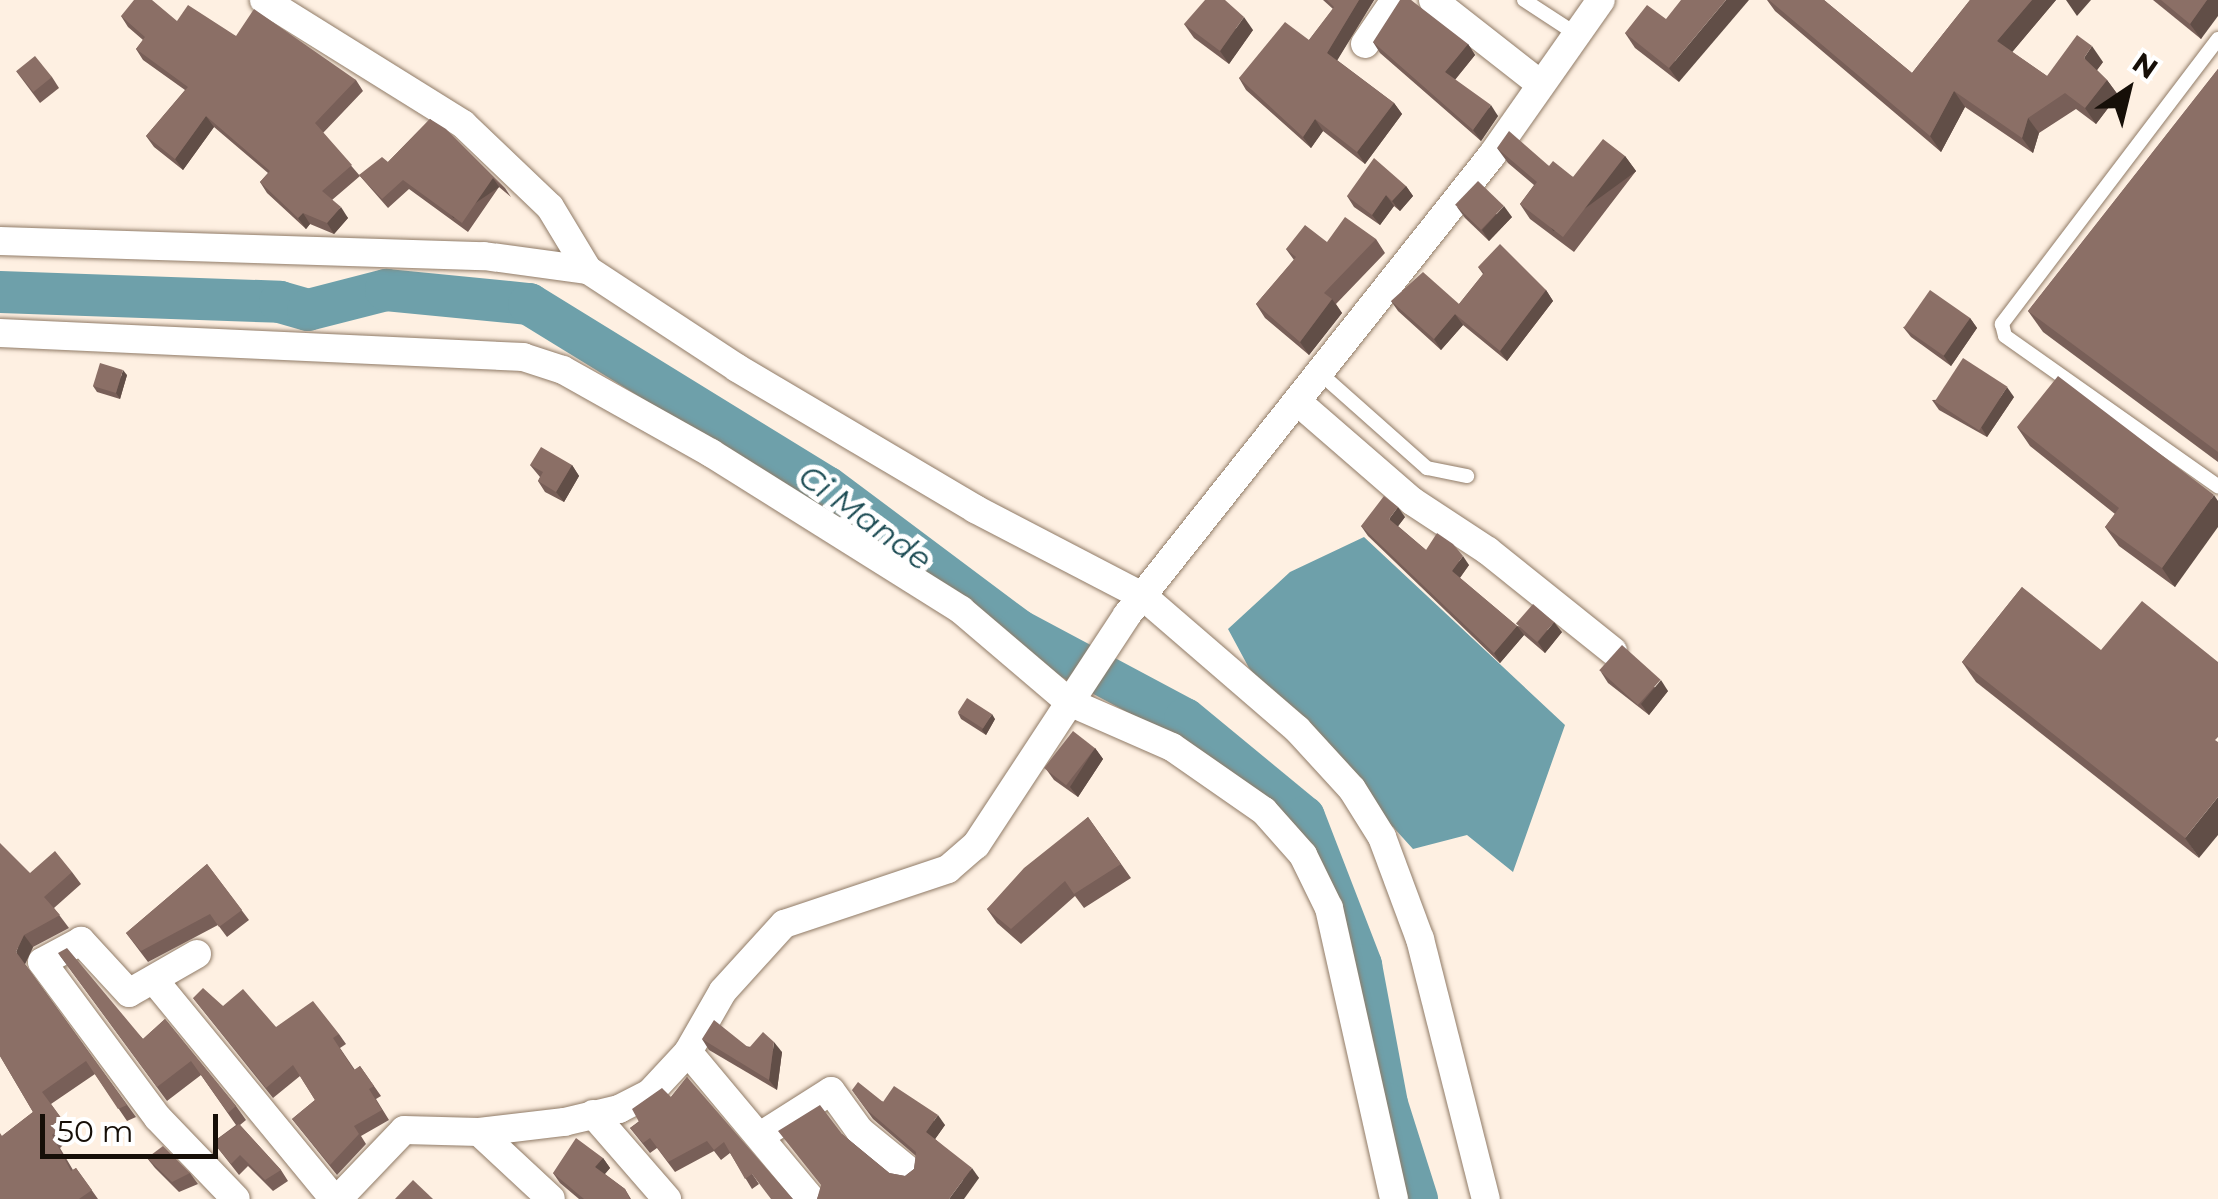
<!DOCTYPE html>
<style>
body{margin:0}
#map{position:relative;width:2218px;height:1199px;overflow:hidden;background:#fef0e2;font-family:Montserrat,sans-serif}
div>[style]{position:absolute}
.water>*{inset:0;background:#6ea0aa}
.river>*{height:42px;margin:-21px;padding:0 21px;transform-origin:21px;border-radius:21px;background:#6ea0aa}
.roads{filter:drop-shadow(0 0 2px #907b67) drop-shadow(0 0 2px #907b67)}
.service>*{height:14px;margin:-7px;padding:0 7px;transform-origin:7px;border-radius:7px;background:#fff}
.minor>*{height:28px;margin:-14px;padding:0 14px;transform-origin:14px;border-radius:14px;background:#fff}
.wall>*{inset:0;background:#785f58}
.shaded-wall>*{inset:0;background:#614e47;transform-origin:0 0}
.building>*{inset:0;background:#8b6f66;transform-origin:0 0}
span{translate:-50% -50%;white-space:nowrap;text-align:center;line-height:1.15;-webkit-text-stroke:10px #fff;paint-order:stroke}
.water-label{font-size:32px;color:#1d4c54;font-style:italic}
.north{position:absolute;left:2078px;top:40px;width:100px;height:100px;-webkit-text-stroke:8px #fff;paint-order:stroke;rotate:35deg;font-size:28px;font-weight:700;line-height:40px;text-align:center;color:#160f08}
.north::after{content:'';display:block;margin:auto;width:35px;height:45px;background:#160f08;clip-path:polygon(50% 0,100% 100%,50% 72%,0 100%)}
.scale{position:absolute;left:40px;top:1114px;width:178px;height:45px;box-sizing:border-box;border:5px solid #160f08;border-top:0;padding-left:12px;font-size:30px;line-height:35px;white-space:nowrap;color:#160f08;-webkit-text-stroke:8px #fff;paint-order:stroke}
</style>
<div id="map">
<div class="water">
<div style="clip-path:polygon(1364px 537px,1565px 725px,1513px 872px,1467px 835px,1413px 849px,1249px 668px,1228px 629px,1290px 572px)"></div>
</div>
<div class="river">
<div style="left:0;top:292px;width:280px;rotate:2deg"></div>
<div style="left:280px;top:302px;width:29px;rotate:16deg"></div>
<div style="left:308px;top:310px;width:81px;rotate:-14.4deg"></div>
<div style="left:386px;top:290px;width:144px;rotate:5.6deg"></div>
<div style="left:529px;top:304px;width:350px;rotate:31.6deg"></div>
<div style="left:827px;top:487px;width:239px;rotate:36.8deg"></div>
<div style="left:1018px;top:630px;width:189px;rotate:28.1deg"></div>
<div style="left:1185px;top:719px;width:154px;rotate:39.5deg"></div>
<div style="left:1304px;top:817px;width:159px;rotate:68.9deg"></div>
<div style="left:1361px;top:965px;width:141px;rotate:79.4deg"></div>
<div style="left:1387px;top:1104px;width:100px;rotate:72.5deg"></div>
</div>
<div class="roads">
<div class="service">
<div style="left:1524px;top:0;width:62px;rotate:33.2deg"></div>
<div style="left:2218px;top:39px;width:358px;rotate:127.2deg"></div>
<div style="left:2002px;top:324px;width:12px;rotate:76deg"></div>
<div style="left:2005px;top:336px;width:261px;rotate:35.2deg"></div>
<div style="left:1321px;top:374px;width:142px;rotate:41.6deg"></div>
<div style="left:1427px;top:468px;width:41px;rotate:11.3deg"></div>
</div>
<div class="minor">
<div style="left:264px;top:0;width:234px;rotate:31.9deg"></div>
<div style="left:463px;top:124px;width:120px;rotate:43.7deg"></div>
<div style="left:550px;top:207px;width:74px;rotate:58.9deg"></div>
<div style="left:1433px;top:0;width:135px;rotate:38.1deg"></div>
<div style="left:1365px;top:44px;width:53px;rotate:-55.7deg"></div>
<div style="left:0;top:241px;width:484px;rotate:1.8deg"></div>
<div style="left:484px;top:256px;width:105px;rotate:7.7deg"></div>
<div style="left:588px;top:270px;width:178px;rotate:33.3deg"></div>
<div style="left:737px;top:368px;width:277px;rotate:30.6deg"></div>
<div style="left:975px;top:509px;width:191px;rotate:27.5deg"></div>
<div style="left:1144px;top:597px;width:202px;rotate:40.8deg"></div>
<div style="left:1297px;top:729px;width:81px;rotate:47.5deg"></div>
<div style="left:1352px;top:789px;width:57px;rotate:58deg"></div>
<div style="left:1382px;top:837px;width:109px;rotate:69.6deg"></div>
<div style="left:1420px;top:939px;width:268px;rotate:75.8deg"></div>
<div style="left:0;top:333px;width:524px;rotate:2.63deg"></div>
<div style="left:523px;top:357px;width:42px;rotate:18deg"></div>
<div style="left:563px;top:370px;width:170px;rotate:29.3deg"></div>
<div style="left:711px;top:453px;width:295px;rotate:32.1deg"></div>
<div style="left:961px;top:610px;width:142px;rotate:40.4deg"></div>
<div style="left:1069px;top:702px;width:112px;rotate:23.6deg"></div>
<div style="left:1172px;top:747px;width:112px;rotate:34.8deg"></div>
<div style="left:1264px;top:811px;width:59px;rotate:48.4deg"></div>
<div style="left:1303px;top:855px;width:59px;rotate:63.9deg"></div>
<div style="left:1329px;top:908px;width:298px;rotate:77.4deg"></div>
<div style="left:1299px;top:403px;width:150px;rotate:40.9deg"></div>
<div style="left:1412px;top:501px;width:91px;rotate:33.3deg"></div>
<div style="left:1488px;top:551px;width:160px;rotate:38.7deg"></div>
<div style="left:197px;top:954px;width:78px;rotate:150.2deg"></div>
<div style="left:129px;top:993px;width:71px;rotate:-132.7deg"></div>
<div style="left:81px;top:941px;width:44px;rotate:151.7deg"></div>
<div style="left:42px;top:962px;width:194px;rotate:53.4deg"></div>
<div style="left:158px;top:1118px;width:112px;rotate:46.1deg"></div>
<div style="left:154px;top:980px;width:283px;rotate:50.6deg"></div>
<div style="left:688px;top:1052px;width:192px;rotate:50.1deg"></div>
<div style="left:593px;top:1114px;width:113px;rotate:49deg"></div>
<div style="left:479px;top:1132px;width:98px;rotate:42.9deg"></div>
<div style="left:760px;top:1136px;width:84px;rotate:-32.4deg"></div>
<div style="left:831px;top:1091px;width:49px;rotate:54.1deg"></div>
<div style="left:860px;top:1131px;width:60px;rotate:39deg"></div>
<div style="left:338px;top:1199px;width:95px;rotate:-46.3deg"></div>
<div style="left:404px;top:1130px;width:75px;rotate:1.5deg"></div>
<div style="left:479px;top:1132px;width:86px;rotate:-6.7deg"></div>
<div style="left:564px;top:1122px;width:57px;rotate:-13.3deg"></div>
<div style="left:619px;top:1109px;width:34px;rotate:-27deg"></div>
<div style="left:649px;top:1094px;width:57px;rotate:-47.1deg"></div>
<div style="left:688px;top:1052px;width:70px;rotate:-60.2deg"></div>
<div style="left:723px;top:991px;width:91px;rotate:-47.7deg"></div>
<div style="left:784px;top:924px;width:173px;rotate:-18.5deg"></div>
<div style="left:948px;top:869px;width:37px;rotate:-41deg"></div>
<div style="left:976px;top:845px;width:275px;rotate:-56.7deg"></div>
<div style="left:1127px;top:615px;width:587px;rotate:-51.57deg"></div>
<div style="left:1492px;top:155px;width:189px;rotate:-54.9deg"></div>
</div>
</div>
<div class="wall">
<div style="clip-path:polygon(1323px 0,1374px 0,1337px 60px,1394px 103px,1402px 114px,1365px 164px,1323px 131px,1311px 148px,1246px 90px,1239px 78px,1309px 40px,1333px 9px)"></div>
<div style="clip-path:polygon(1767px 0,1824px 0,1912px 73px,1970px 0,2056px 0,2012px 52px,2047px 76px,2103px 62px,2097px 70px,2107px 80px,2118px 95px,2096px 124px,2076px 109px,2039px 133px,2033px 153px,1965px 107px,1941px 152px,1775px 11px)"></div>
<div style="clip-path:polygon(2153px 0,2218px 0,2201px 39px)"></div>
<div style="clip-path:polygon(121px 16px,177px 21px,236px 36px,356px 80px,363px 91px,323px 133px,360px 176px,332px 200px,348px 218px,334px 234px,310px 224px,306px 229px,267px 193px,260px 182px,268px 173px,214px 127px,183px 170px,154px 147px,146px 136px,185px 90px,143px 60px,136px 49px,143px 40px,128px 27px)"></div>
<div style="clip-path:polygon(1666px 19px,1679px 82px,1635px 48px,1625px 33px)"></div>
<div style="clip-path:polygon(1184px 24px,1253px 30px,1229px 64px,1194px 38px)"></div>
<div style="clip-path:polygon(1373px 42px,1468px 44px,1475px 55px,1455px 80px,1498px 116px,1481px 141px,1380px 53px)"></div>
<div style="clip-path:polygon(2218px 69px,2218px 462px,2043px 332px,2028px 311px)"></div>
<div style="clip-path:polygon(16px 71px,52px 77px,59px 88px,40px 103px)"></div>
<div style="clip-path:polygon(430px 119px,505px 188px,511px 197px,499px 187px,468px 232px,409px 189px,388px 208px,359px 175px,388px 162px)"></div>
<div style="clip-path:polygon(1497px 148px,1549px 166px,1573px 177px,1625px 156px,1636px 171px,1574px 252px,1530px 219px,1520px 204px,1534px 185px,1508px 163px)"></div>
<div style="clip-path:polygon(1406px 186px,1413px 196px,1400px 211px,1394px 206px,1380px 225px,1354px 207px,1347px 196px)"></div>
<div style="clip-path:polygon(1457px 207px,1512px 217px,1489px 241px,1465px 218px)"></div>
<div style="clip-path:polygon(1376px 239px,1385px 253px,1336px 304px,1342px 313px,1309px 355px,1265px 318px,1256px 304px,1294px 260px,1286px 249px,1327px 242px)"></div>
<div style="clip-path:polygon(1478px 267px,1546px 290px,1553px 301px,1507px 361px,1463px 325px,1441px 350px,1398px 311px,1391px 301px,1459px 304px,1483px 274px)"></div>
<div style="clip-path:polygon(1970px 318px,1977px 328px,1951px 366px,1911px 337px,1903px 327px)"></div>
<div style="clip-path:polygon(127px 375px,120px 399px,97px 392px,93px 386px)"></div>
<div style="clip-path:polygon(2014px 397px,1987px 437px,1939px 410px,1932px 400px)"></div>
<div style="clip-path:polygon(2017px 427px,2218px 501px,2175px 587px,2119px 546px,2105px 527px,2115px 514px,2030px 446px)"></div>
<div style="clip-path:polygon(530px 465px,572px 465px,579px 476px,564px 502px,545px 492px,538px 481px,540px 477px)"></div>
<div style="clip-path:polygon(1405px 517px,1398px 526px,1426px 550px,1469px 565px,1460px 578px,1517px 626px,1562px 632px,1545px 653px,1524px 635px,1500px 663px,1368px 536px,1361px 526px)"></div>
<div style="clip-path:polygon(2022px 587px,2199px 858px,1976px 682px,1962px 662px)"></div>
<div style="clip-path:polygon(1601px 672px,1668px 691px,1649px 715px,1608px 683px)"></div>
<div style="clip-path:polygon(958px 713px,995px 719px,986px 735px,961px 719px)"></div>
<div style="clip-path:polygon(1095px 748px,1103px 759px,1078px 797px,1054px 780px,1046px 769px)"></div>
<div style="clip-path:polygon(1088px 817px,1131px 878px,1084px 908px,1075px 896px,1021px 944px,997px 923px,987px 909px)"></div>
<div style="clip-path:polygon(207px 864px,249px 920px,227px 937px,218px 925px,148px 962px,126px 933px)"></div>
<div style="clip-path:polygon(72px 872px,81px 884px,54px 908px,69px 928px,33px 947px,25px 964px,136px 1117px,127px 1121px,95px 1074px,51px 1104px,73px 1135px,60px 1148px,73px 1170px,76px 1168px,98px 1199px,0 1199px,2px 1136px,33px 1112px,0 1056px,30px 873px)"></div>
<div style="clip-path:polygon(58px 953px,143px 1039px,165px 1019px,236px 1106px,246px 1120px,240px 1125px,281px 1170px,288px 1181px,273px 1191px,248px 1166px,239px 1175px,213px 1142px,236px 1125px,201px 1075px,167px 1101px)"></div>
<div style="clip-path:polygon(193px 998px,223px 1006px,276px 1027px,339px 1034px,346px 1044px,340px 1048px,355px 1070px,360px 1066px,381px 1096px,376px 1099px,389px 1120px,361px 1136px,366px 1144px,337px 1175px,292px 1119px,315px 1100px,300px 1076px,273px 1098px)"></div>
<div style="clip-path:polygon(702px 1039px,782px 1052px,777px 1090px,709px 1050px)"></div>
<div style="clip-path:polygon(687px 1077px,759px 1184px,752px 1189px,730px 1153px,721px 1160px,714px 1151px,675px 1172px,657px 1148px,650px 1153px,630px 1128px,671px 1097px)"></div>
<div style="clip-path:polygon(852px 1090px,945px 1125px,935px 1139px,979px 1178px,817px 1199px,842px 1134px,889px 1173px,905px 1176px,914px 1169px,916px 1156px,873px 1119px)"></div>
<div style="clip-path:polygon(147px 1158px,190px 1173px,198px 1184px,179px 1192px,155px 1168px)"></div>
<div style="clip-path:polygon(603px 1158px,610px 1168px,605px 1174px,625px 1189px,631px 1199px,579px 1199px,560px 1183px,553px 1173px)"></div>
</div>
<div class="shaded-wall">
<div style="clip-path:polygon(1359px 0,1374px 0,1335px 64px,1327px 53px)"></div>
<div style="clip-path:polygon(1726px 0,1749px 0,1679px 82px,1669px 68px)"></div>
<div style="clip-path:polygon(2032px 0,2056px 0,2008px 57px,1997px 41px)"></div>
<div style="clip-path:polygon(2066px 0,2091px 0,2077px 16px)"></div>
<div style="clip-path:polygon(2207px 0,2218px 0,2218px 16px,2201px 39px,2190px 24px)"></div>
<div style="clip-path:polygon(1244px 17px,1253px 30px,1229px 64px,1220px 51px)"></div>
<div style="clip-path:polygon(1468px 44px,1475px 55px,1452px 83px,1445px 72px)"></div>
<div style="clip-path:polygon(2092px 46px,2103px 62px,2094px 74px,2084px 58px)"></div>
<div style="clip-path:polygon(2107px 80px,2118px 95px,2096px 124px,2085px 108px)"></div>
<div style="clip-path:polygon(1954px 91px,1965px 107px,1941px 152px,1930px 136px)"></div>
<div style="clip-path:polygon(1394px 103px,1402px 114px,1365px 164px,1357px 152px)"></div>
<div style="clip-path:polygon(1491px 105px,1498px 116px,1481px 141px,1473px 130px)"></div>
<div style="clip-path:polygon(206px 116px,214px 127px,183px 170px,175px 159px)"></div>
<div style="clip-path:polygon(2028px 118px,2039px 133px,2033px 153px,2022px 138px)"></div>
<div style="clip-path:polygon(1315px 119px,1323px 131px,1311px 148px,1303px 137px)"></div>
<div style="left:1625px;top:156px;width:19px;height:102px;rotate:54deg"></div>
<div style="left:493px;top:178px;width:11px;height:55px;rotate:56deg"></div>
<div style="clip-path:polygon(1406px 186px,1413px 196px,1400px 211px,1392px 201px)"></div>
<div style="clip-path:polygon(1386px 195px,1394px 206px,1380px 225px,1372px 215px)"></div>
<div style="clip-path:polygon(1504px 206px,1512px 217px,1489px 241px,1482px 230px)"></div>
<div style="clip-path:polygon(341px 207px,348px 218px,334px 234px,327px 223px)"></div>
<div style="clip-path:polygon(303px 213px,310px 224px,306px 229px,298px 218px)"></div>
<div style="clip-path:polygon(1546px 290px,1553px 301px,1507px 361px,1500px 351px)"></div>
<div style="clip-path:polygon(1332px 299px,1342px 313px,1309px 355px,1300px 342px)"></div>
<div style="clip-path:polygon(1455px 314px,1463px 325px,1441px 350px,1434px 339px)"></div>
<div style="clip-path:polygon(1970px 318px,1977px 328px,1951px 366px,1943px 355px)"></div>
<div style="clip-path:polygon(123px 370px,127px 375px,120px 399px,116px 393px)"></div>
<div style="clip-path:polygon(2007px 387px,2014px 397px,1987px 437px,1981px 427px)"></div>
<div style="clip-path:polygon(572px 465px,579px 476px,564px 502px,556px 492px)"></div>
<div style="clip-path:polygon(2214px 495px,2218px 501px,2218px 527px,2175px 587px,2162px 568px)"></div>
<div style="clip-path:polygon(1398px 507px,1405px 517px,1396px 529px,1389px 519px)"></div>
<div style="clip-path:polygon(1463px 556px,1469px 565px,1458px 580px,1452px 571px)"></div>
<div style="clip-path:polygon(1554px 622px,1562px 632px,1545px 653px,1538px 642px)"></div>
<div style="clip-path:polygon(1517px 626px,1524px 635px,1500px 663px,1494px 653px)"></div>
<div style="clip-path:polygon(1661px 680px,1668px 691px,1649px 715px,1641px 704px)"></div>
<div style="clip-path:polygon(992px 714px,995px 719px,986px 735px,982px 730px)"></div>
<div style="clip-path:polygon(1095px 748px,1103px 759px,1078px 797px,1070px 787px)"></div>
<div style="clip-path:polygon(2218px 797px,2218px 835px,2199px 858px,2185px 838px)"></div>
<div style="clip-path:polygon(24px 935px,33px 947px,25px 964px,16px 952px)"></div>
<div style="clip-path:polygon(774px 1042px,782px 1052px,777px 1090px,769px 1080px)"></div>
<div style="clip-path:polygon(938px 1115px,945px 1125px,933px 1142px,926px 1132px)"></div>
<div style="clip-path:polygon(603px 1158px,610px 1168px,602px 1177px,595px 1167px)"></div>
<div style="clip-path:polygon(972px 1168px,979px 1178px,964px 1199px,949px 1199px)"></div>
</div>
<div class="building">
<div style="clip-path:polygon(134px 0,152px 0,177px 21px,188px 5px,236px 36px,254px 9px,356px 80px,315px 123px,352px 165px,322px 191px,341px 207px,327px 223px,303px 213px,298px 218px,260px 182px,270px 171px,206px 116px,175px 159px,146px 136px,188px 87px,136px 49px,145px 37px,121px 16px)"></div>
<div style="clip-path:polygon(1205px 0,1225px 0,1244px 17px,1220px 51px,1184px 24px)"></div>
<div style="clip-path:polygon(1327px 0,1359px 0,1327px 53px,1394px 103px,1357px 152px,1315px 119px,1303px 137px,1239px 78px,1285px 22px,1309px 40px,1334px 7px)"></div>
<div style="clip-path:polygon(1400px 0,1411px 0,1468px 44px,1445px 72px,1491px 105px,1473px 130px,1373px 42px)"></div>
<div style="clip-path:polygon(1681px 0,1726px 0,1669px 68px,1625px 33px,1647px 5px,1666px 19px)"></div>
<div style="clip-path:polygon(1769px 0,1824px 0,1912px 73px,1970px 0,2032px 0,1997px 41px,2047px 76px,2077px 35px,2092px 46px,2084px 58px,2107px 80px,2085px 108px,2065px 93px,2028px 118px,2022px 138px,1954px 91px,1930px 136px)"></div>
<div style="clip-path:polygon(2161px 0,2207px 0,2190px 24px)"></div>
<div style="left:35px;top:56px;width:27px;height:24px;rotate:51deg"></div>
<div style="clip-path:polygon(2218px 69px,2218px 452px,2028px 311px)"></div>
<div style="clip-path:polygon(430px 119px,446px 129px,505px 188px,493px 178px,462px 223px,403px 180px,382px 199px,359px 175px,382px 157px,388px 162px)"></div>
<div style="clip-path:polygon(1509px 131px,1549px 166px,1553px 161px,1573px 177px,1603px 139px,1625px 156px,1563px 237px,1520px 204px,1537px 182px,1497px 148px)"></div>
<div style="clip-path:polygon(1374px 158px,1406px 186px,1392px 201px,1386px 195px,1372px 215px,1347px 196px)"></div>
<div style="left:1478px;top:181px;width:36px;height:33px;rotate:44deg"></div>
<div style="clip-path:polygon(1345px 217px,1376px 239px,1324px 293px,1332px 299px,1300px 342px,1256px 304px,1296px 257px,1286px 249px,1305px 225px,1327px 242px)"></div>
<div style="clip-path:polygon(1500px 244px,1546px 290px,1500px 351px,1455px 314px,1434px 339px,1391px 301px,1423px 272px,1459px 304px,1484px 273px,1478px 267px)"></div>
<div style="left:1930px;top:290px;width:49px;height:46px;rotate:35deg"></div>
<div style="left:1963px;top:358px;width:53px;height:52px;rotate:33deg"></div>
<div style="left:100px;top:363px;width:24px;height:24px;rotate:17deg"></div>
<div style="clip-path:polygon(2058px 376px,2214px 495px,2162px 568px,2105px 527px,2119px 508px,2017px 427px)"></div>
<div style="clip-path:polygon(541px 447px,572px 465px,556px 492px,538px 481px,543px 472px,530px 465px)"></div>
<div style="clip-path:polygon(1384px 496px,1398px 507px,1389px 519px,1426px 550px,1437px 533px,1453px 544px,1463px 556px,1452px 571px,1517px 626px,1494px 653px,1361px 526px)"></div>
<div style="clip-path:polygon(2022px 587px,2101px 650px,2142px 601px,2218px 662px,2218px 737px,2215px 740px,2218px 742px,2218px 797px,2185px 838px,1962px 662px)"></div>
<div style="left:1533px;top:604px;width:28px;height:26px;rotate:41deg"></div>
<div style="left:1622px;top:645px;width:52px;height:34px;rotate:42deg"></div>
<div style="left:967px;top:698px;width:30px;height:17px;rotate:33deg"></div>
<div style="left:1073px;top:731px;width:28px;height:47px;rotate:38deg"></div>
<div style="clip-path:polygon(1088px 817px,1121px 864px,1074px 894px,1065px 881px,1011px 929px,987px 909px,1024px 868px)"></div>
<div style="clip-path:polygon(0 843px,30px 873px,55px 851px,72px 872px,44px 897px,60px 915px,24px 935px,16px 952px,127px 1105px,118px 1109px,86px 1061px,42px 1092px,65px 1123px,52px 1135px,71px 1171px,76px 1168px,92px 1190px,79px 1199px,0 1199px,0 1133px,2px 1136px,33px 1112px,0 1056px)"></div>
<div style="clip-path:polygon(207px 864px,242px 910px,219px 927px,210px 914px,141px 951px,126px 933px)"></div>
<div style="clip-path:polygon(67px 948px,143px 1039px,165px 1019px,236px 1106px,228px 1113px,191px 1061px,157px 1087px,58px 953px)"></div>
<div style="clip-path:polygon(203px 988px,223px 1006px,243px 989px,276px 1027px,313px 1001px,339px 1034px,333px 1038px,354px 1070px,360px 1066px,374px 1086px,369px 1089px,382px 1110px,354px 1126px,359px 1134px,330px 1165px,292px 1119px,315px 1100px,293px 1065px,266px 1088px,193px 998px)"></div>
<div style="clip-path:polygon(714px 1020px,749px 1048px,763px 1032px,774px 1042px,769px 1080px,702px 1039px)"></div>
<div style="clip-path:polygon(687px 1077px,793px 1199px,771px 1199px,752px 1174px,745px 1179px,724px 1142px,714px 1150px,707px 1141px,668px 1162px,650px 1138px,643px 1143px,630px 1128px,639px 1122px,632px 1109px,662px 1088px,671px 1097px)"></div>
<div style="clip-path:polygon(858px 1082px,883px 1102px,894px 1086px,938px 1115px,926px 1132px,972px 1168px,949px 1199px,817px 1199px,821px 1185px,778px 1131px,820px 1105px,842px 1134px,889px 1173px,905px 1176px,914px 1169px,916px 1152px,866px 1109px,852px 1090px)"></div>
<div style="clip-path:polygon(239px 1124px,281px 1170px,265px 1180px,240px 1155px,231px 1164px,213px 1142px)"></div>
<div style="clip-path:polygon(576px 1138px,603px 1158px,595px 1167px,625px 1189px,630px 1199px,584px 1199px,553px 1173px)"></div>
<div style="clip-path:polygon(163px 1146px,190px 1173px,172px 1182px,147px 1158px)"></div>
<div style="clip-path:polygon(413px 1180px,433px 1199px,395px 1199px)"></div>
</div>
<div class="water-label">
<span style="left:865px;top:518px;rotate:36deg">Ci Mande</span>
</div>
<div class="north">N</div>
<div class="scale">50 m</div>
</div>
